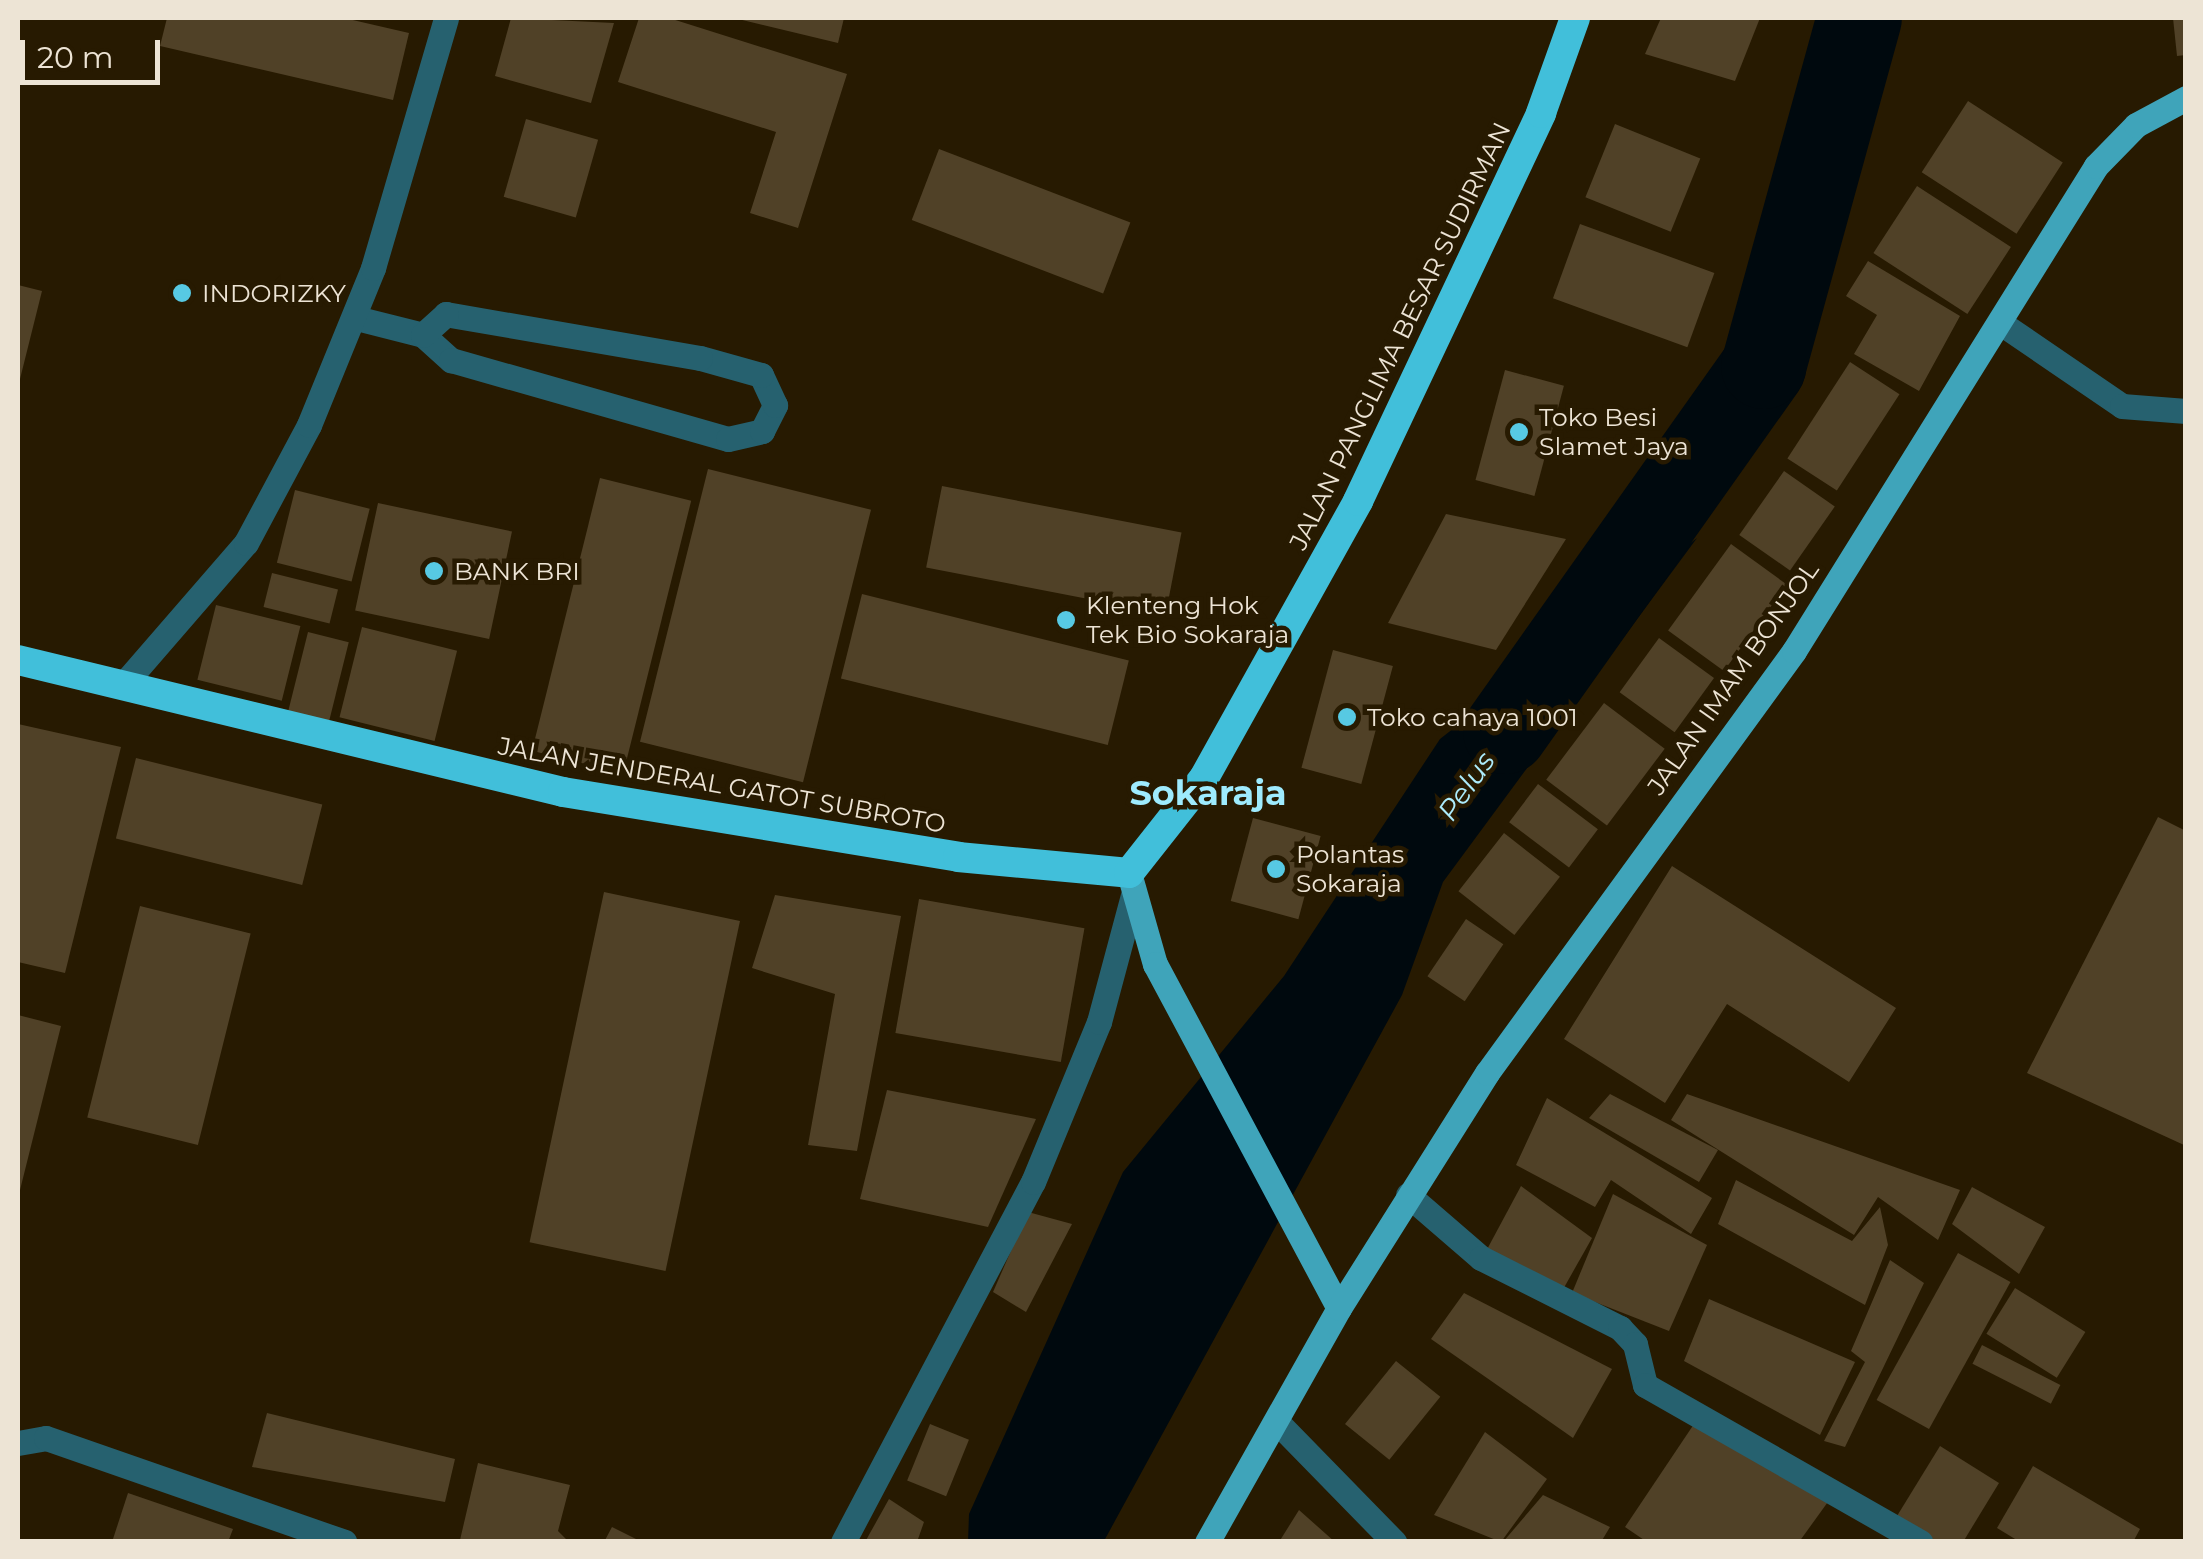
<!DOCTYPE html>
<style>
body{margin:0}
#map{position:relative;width:2203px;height:1559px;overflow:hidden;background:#271a01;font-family:Montserrat,sans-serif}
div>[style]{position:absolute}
.water>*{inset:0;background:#00090e}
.river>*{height:85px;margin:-42.5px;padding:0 42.5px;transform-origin:42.5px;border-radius:42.5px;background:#00090e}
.building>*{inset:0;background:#504127;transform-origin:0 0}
.minor>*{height:25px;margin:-12.5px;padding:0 12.5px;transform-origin:12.5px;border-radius:12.5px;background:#26616f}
.major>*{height:25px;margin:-12.5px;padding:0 12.5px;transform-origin:12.5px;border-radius:12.5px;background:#3fa4ba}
.highway>*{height:30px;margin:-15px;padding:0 15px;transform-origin:15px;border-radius:15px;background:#41bfda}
.dots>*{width:28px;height:28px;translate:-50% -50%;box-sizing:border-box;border:5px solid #271a01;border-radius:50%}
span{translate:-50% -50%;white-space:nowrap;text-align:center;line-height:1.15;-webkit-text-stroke:9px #271a01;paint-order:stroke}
.poi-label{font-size:25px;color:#ede4d5}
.left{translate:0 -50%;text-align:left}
.street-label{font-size:25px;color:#ede4d5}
.water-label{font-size:28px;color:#adecfc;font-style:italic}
.district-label{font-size:35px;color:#9eebfe;font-weight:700}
.frame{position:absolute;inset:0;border:20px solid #ede4d5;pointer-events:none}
.scale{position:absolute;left:20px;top:40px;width:140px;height:45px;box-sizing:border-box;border:5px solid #ede4d5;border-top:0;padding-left:12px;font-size:30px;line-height:35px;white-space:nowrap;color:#ede4d5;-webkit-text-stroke:8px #271a01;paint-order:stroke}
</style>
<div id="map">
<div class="water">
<div style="clip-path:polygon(1697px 538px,1443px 882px,1402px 995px,1104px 1541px,968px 1542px,969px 1514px,1123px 1172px,1284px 976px,1440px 739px)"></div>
</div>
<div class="river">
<div style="left:1505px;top:731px;width:447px;rotate:-54.7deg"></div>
<div style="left:1763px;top:366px;width:361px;rotate:-74.6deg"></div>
</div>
<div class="building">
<div style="clip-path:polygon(167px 18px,344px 18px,409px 33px,393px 100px,160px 46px)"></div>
<div style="clip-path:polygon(511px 18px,614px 23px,591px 103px,495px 76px)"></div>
<div style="clip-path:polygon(639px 18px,669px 18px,847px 74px,798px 228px,750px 213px,776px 132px,618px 82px)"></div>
<div style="clip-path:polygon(734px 18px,844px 18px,838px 43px)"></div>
<div style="clip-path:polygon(1661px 18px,1760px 18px,1735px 81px,1645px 54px)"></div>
<div style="clip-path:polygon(2173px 18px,2186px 18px,2186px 55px,2177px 56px)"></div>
<div style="left:1968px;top:101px;width:113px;height:85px;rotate:33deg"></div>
<div style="left:526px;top:119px;width:75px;height:81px;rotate:16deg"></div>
<div style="left:1615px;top:124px;width:92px;height:79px;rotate:22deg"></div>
<div style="left:939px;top:149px;width:205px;height:76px;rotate:21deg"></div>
<div style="left:1917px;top:186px;width:112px;height:80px;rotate:33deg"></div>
<div style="left:1580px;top:224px;width:143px;height:79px;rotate:20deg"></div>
<div style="clip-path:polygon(1868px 261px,1960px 316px,1919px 391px,1854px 354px,1877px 315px,1846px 296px)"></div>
<div style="clip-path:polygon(18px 285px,42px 291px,19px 383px,18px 382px)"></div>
<div style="left:1850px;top:362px;width:59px;height:115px;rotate:33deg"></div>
<div style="left:1505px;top:370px;width:61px;height:114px;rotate:15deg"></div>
<div style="left:708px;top:469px;width:168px;height:281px;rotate:14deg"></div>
<div style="left:1784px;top:471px;width:62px;height:78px;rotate:35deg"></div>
<div style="left:600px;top:478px;width:94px;height:281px;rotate:14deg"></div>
<div style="left:942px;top:486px;width:244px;height:83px;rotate:11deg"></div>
<div style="left:295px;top:490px;width:77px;height:75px;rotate:14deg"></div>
<div style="left:378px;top:503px;width:137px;height:110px;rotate:12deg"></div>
<div style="clip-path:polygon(1446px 514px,1566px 539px,1496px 650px,1388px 623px)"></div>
<div style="left:1731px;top:544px;width:69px;height:107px;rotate:36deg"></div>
<div style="left:272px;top:573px;width:68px;height:35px;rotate:14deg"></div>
<div style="left:862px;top:594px;width:275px;height:87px;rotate:14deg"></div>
<div style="left:216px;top:605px;width:87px;height:77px;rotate:14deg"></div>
<div style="left:362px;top:627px;width:98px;height:93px;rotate:14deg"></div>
<div style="left:308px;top:632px;width:42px;height:83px;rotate:14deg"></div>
<div style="left:1659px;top:638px;width:68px;height:67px;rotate:36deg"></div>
<div style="left:1333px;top:650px;width:62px;height:122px;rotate:15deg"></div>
<div style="left:1604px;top:703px;width:76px;height:96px;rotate:37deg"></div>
<div style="clip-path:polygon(18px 724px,121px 747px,65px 973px,18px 962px)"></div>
<div style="left:136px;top:758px;width:192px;height:83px;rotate:14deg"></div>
<div style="left:1538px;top:784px;width:75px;height:48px;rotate:37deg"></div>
<div style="clip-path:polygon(2158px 817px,2186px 831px,2184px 1145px,2027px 1073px)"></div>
<div style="left:1253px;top:818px;width:70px;height:86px;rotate:15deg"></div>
<div style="left:1504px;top:833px;width:71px;height:74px;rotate:38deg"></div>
<div style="clip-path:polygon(1672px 866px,1896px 1008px,1849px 1082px,1727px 1004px,1665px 1103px,1564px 1039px)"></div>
<div style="left:604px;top:892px;width:139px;height:358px;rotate:12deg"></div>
<div style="clip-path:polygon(775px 895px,901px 916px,857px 1151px,808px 1145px,835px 994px,752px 968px)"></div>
<div style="left:919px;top:899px;width:168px;height:136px;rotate:10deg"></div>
<div style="left:140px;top:906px;width:114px;height:218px;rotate:14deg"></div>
<div style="left:1466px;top:919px;width:45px;height:69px;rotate:34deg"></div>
<div style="clip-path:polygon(18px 1015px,61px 1026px,19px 1194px,18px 1194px)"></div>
<div style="clip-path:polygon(887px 1090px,1036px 1119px,988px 1227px,860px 1199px)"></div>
<div style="clip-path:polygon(1610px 1094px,1718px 1150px,1699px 1182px,1589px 1118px)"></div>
<div style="clip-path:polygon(1687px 1094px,1960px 1190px,1938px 1240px,1878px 1197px,1854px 1235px,1671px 1120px)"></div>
<div style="clip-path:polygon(1547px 1098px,1712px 1198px,1691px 1234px,1611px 1180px,1595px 1207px,1516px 1165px)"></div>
<div style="clip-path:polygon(1736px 1180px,1852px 1241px,1880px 1207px,1888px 1245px,1865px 1305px,1718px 1224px)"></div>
<div style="clip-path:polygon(1521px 1186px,1592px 1238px,1561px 1293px,1484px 1255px)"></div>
<div style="clip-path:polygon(1972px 1187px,2045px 1227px,2019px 1274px,1952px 1224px)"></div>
<div style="clip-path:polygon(1613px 1194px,1707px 1245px,1669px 1331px,1572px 1293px)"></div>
<div style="clip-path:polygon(1028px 1212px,1072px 1224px,1026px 1312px,993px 1292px)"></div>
<div style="left:1958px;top:1253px;width:60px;height:168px;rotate:29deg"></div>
<div style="clip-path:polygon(1890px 1260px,1924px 1283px,1845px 1447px,1824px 1441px,1865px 1362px,1851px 1351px)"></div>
<div style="left:2015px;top:1288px;width:83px;height:54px;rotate:32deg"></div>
<div style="clip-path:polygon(1464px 1293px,1612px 1369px,1573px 1438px,1431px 1339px)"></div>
<div style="clip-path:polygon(1709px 1299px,1855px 1362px,1820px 1435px,1684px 1361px)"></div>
<div style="left:1982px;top:1345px;width:88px;height:21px;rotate:27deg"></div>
<div style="left:1396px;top:1361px;width:57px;height:81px;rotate:39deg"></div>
<div style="clip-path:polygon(267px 1413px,455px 1459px,445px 1502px,252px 1467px)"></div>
<div style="left:930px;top:1424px;width:42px;height:61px;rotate:22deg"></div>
<div style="clip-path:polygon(1694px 1424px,1838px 1488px,1799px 1542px,1647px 1542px,1625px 1527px)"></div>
<div style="clip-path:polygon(1485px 1432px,1547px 1479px,1501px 1542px,1434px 1515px)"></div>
<div style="clip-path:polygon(1940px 1446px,1999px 1483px,1963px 1542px,1937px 1542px,1897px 1516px)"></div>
<div style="clip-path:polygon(478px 1463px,570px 1485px,558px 1531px,569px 1542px,460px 1540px)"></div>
<div style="clip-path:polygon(2033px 1466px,2140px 1529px,2133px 1542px,2020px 1542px,1997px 1528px)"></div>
<div style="clip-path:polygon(128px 1493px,233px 1529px,228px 1542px,112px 1542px)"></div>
<div style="clip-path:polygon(1543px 1495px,1610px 1527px,1601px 1542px,1503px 1542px)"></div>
<div style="clip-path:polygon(889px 1499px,924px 1522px,917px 1542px,865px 1542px)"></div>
<div style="clip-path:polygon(1299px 1510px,1335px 1542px,1279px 1542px)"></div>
<div style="clip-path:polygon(612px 1527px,642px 1542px,604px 1542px)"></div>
</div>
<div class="minor">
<div style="left:356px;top:318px;width:69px;rotate:14.2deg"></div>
<div style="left:423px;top:335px;width:38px;rotate:42deg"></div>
<div style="left:451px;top:360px;width:288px;rotate:15.9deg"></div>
<div style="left:728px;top:439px;width:35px;rotate:-13deg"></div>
<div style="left:762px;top:431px;width:29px;rotate:-63deg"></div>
<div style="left:775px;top:405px;width:33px;rotate:-115deg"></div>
<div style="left:761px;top:375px;width:63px;rotate:-164.4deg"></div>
<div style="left:700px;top:358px;width:258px;rotate:-170.2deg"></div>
<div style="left:446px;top:314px;width:31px;rotate:138deg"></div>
<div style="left:2002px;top:324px;width:145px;rotate:34.3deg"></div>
<div style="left:2122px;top:406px;width:64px;rotate:4.5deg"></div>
<div style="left:122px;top:686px;width:189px;rotate:-49.1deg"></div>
<div style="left:246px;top:543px;width:134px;rotate:-61.9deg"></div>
<div style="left:309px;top:425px;width:170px;rotate:-67.8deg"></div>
<div style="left:373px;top:268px;width:260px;rotate:-73.7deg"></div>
<div style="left:1408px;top:1195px;width:96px;rotate:40.8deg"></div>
<div style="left:1481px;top:1258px;width:156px;rotate:26.7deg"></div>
<div style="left:1620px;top:1328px;width:22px;rotate:47deg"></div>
<div style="left:1635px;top:1344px;width:42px;rotate:76.3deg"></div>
<div style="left:1645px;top:1385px;width:317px;rotate:29.7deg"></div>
<div style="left:1279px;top:1424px;width:165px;rotate:45.7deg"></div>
<div style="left:18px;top:1443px;width:28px;rotate:-10deg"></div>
<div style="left:46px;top:1438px;width:316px;rotate:19.2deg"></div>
<div style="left:843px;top:1542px;width:407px;rotate:-62.2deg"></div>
<div style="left:1033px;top:1182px;width:173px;rotate:-67.6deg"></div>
<div style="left:1099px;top:1022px;width:131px;rotate:-75deg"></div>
</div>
<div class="major">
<div style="left:1129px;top:873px;width:95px;rotate:74.1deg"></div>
<div style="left:1155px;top:964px;width:390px;rotate:61.9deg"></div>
<div style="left:1339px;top:1308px;width:269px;rotate:119.4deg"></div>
<div style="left:1339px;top:1308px;width:278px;rotate:-57.8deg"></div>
<div style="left:1487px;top:1073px;width:522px;rotate:-53.96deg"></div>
<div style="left:1794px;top:651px;width:571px;rotate:-58.09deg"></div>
<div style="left:2096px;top:166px;width:57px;rotate:-45.7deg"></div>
<div style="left:2136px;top:125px;width:57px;rotate:-28.4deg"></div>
</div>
<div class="highway">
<div style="left:18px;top:660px;width:561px;rotate:13.61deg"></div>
<div style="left:563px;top:792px;width:400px;rotate:9.3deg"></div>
<div style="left:958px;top:857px;width:172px;rotate:5.3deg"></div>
<div style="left:1129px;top:873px;width:121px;rotate:-51.7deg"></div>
<div style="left:1204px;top:778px;width:317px;rotate:-60.9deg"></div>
<div style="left:1358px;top:501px;width:429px;rotate:-64.7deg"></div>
<div style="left:1541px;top:113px;width:101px;rotate:-70.3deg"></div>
</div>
<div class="dots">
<div style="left:182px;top:293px;background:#57c9e3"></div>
<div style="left:1519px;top:432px;background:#57c9e3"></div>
<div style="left:434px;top:571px;background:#57c9e3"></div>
<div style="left:1066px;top:620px;background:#57c9e3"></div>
<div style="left:1347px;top:717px;background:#57c9e3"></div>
<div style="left:1276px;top:869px;background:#57c9e3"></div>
</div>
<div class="poi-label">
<span class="left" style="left:202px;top:293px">INDORIZKY</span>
<span class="left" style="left:1539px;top:432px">Toko Besi<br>Slamet Jaya</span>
<span class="left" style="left:454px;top:571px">BANK BRI</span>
<span class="left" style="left:1086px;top:620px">Klenteng Hok<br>Tek Bio Sokaraja</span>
<span class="left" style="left:1367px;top:717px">Toko cahaya 1001</span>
<span class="left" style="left:1296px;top:869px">Polantas<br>Sokaraja</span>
</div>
<div class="street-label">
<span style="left:1400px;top:336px;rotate:-64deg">JALAN PANGLIMA BESAR SUDIRMAN</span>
<span style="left:1733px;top:678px;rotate:-55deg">JALAN IMAM BONJOL</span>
<span style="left:722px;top:785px;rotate:10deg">JALAN JENDERAL GATOT SUBROTO</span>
</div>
<div class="water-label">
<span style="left:1466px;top:786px;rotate:-55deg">Pelus</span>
</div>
<div class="district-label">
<span style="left:1208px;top:793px">Sokaraja</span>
</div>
<div class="frame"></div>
<div class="scale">20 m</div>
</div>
